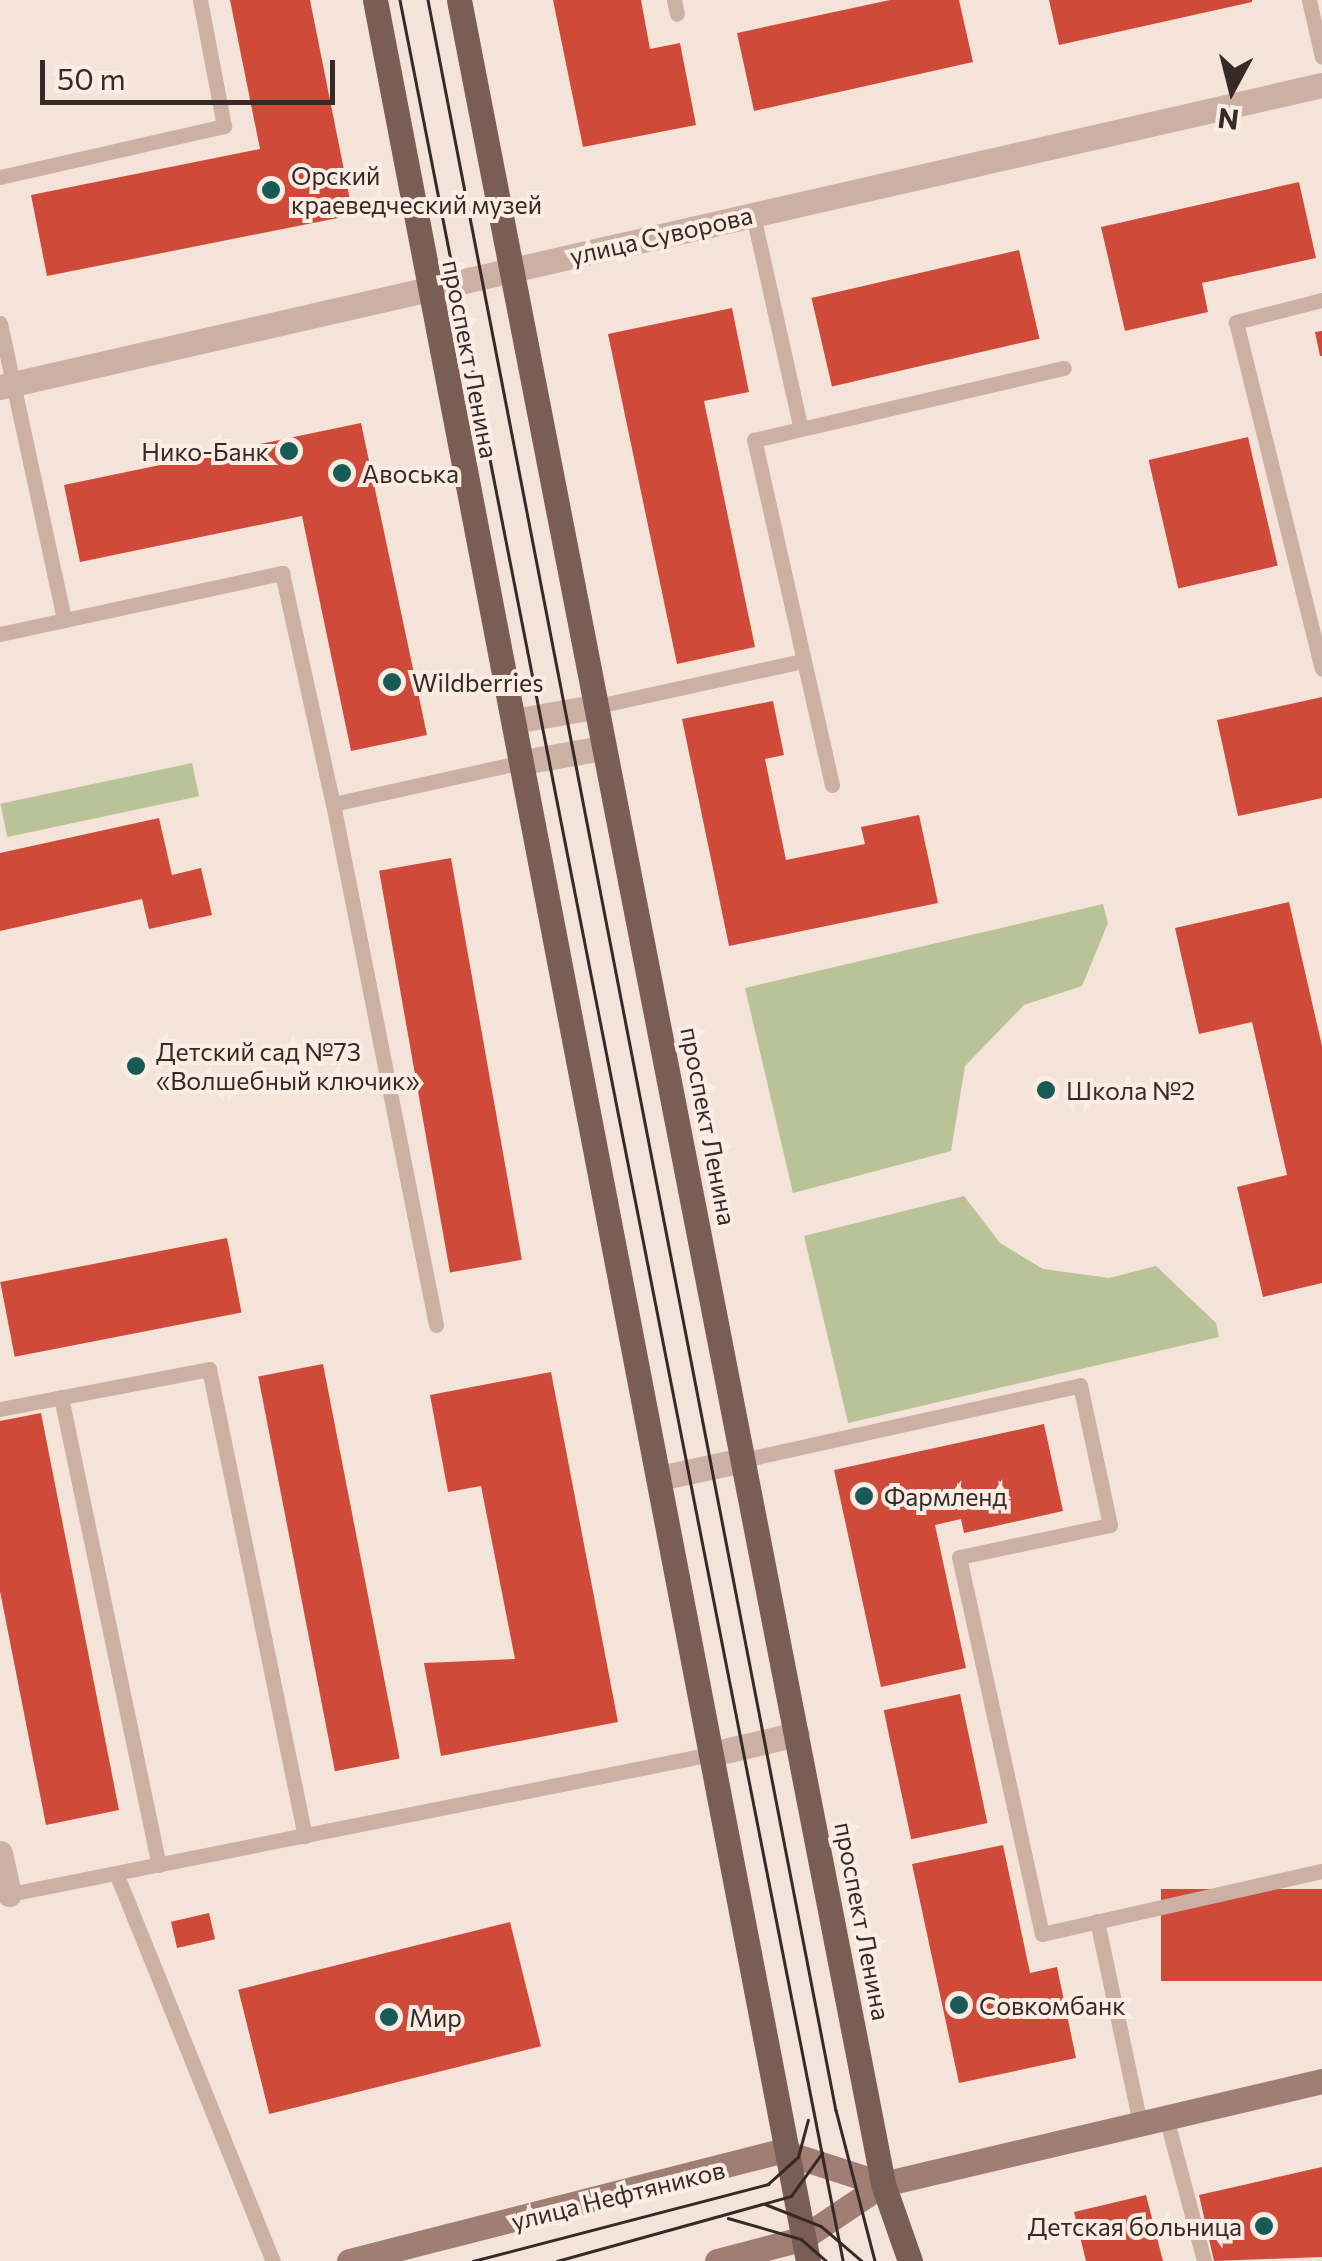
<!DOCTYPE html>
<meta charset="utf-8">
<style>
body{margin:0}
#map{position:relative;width:1322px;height:2261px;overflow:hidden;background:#f3e3d8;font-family:Commissioner,sans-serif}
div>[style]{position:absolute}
.green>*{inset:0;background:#bac397;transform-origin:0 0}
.building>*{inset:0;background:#d04a39;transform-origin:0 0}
.service>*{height:15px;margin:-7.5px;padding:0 7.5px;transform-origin:7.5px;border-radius:7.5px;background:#ccb0a3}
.minor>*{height:25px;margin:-12.5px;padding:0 12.5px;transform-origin:12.5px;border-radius:12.5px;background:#ccb0a3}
.secondary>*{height:25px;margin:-12.5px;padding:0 12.5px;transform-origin:12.5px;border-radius:12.5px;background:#a07e74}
.primary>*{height:25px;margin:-12.5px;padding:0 12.5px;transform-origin:12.5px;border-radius:12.5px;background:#7a5d55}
.tram>*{height:2.5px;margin:-1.25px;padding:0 1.25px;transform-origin:1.25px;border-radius:1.25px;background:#362926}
.dots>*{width:28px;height:28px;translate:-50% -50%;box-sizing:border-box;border:5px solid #fbede4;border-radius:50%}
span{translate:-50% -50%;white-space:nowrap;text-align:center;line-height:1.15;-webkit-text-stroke:8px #fbede4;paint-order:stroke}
.poi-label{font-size:25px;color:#362926}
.left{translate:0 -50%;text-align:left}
.right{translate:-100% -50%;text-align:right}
.street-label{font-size:25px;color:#362926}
.north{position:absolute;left:1182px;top:40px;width:100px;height:100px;-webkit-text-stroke:8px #fbede4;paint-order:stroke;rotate:187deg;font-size:28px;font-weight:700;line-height:40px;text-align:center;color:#362926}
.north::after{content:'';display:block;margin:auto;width:35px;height:45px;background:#362926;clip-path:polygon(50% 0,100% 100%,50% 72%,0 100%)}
.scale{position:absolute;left:40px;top:60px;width:295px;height:45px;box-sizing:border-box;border:5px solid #362926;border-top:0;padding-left:12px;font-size:30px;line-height:35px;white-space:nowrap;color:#362926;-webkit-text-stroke:8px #fbede4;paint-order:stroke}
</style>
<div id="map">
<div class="green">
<div style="left:192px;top:763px;width:34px;height:196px;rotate:78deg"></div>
<div style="clip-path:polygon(1103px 904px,1108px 923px,1082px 986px,1024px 1005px,965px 1066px,951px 1151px,793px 1193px,745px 988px)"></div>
<div style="clip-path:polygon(964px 1196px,1000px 1243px,1043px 1269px,1109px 1278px,1156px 1266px,1216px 1323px,1219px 1337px,848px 1423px,804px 1236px)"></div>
</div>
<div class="building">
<div style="clip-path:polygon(230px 0,310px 0,353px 215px,47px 276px,31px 195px,260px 149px)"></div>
<div style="clip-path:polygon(553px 0,641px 0,650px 49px,680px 43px,696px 125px,583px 147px)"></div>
<div style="clip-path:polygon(890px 0,959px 0,973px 62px,754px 111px,737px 33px)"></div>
<div style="clip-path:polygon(1049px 0,1252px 0,1252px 2px,1059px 45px)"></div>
<div style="clip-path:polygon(1299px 182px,1316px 258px,1202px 283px,1208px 312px,1125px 331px,1101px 227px)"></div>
<div style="left:1019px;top:250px;width:91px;height:213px;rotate:77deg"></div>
<div style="clip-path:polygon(732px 308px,749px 392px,704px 401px,755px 647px,677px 664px,608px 334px)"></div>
<div style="clip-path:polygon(1322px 331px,1322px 356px,1320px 356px,1315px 332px)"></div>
<div style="clip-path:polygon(361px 423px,427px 735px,351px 751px,302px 516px,80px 562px,64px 485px)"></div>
<div style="left:1248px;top:437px;width:132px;height:102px;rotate:77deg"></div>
<div style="clip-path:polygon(1322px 697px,1322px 798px,1238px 816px,1217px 720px)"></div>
<div style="clip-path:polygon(773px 701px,784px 755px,765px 759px,786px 860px,865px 844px,861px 827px,919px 815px,938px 903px,729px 946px,682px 719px)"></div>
<div style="clip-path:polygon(159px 818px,172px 875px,201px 868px,212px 915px,149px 929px,142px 899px,0 931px,0 853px)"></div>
<div style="left:451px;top:858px;width:408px;height:73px;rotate:80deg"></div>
<div style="clip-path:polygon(1289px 902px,1322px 1046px,1322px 1283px,1263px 1297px,1237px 1187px,1287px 1175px,1252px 1022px,1199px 1034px,1175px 928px)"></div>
<div style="left:227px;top:1238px;width:76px;height:231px;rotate:79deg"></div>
<div style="left:323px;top:1364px;width:402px;height:66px;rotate:79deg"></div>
<div style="clip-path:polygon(551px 1372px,618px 1722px,441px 1756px,424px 1663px,515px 1659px,481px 1486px,448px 1492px,430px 1395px)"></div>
<div style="clip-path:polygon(41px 1413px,119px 1810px,46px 1825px,0 1591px,0 1421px)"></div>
<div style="clip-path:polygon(1044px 1424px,1063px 1511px,964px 1533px,961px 1519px,935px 1525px,966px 1668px,881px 1687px,834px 1470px)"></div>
<div style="left:960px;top:1694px;width:132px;height:78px;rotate:78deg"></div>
<div style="clip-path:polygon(1003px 1845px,1030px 1973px,1057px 1967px,1076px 2058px,959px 2083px,912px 1864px)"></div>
<div style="left:1322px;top:1889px;width:92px;height:161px;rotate:90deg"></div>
<div style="left:209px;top:1913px;width:27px;height:39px;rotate:77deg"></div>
<div style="left:510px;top:1922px;width:128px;height:280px;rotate:76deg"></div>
<div style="clip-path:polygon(1322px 2167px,1322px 2257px,1214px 2261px,1199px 2195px)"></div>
<div style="clip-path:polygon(1146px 2195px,1163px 2261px,1086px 2261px,1074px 2212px)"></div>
</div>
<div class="service">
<div style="left:674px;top:0;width:14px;rotate:78deg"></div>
<div style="left:1309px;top:0;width:58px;rotate:77.2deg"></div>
<div style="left:0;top:177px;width:230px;rotate:-12.8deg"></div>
<div style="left:224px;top:126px;width:128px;rotate:-100.8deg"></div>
<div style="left:753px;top:215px;width:219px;rotate:77.4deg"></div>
<div style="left:1322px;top:300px;width:89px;rotate:165.7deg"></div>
<div style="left:1236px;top:322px;width:357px;rotate:76.1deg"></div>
<div style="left:0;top:323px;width:304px;rotate:77.8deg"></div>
<div style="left:0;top:634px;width:289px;rotate:-12.2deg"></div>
<div style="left:282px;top:573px;width:237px;rotate:77.6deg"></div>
<div style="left:593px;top:707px;width:215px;rotate:-12.4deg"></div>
<div style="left:832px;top:785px;width:354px;rotate:-102.7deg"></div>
<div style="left:754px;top:440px;width:318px;rotate:-13.1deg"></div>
<div style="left:436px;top:1325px;width:531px;rotate:-101.18deg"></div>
<div style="left:333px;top:804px;width:195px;rotate:-12.5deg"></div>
<div style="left:61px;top:1397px;width:478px;rotate:78.2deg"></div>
<div style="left:0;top:1409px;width:213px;rotate:-10.8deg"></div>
<div style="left:209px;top:1369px;width:477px;rotate:78.4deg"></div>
<div style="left:743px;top:1460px;width:345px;rotate:-12.5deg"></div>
<div style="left:1080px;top:1385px;width:143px;rotate:77.9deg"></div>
<div style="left:1110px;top:1525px;width:154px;rotate:168deg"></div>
<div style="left:959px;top:1557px;width:386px;rotate:77.6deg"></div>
<div style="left:1042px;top:1934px;width:287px;rotate:-12.7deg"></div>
<div style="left:116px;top:1873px;width:419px;rotate:68deg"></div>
<div style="left:5px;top:1895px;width:721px;rotate:-11.28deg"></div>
<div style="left:1097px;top:1921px;width:207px;rotate:78deg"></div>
<div style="left:1166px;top:2117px;width:149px;rotate:75.2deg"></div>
</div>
<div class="minor">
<div style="left:0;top:387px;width:1356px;rotate:-12.87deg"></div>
<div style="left:514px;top:721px;width:80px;rotate:-10deg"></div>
<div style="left:523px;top:762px;width:80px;rotate:-10deg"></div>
<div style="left:659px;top:1478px;width:86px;rotate:-12.1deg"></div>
<div style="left:712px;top:1754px;width:87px;rotate:-13.2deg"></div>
<div style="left:0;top:1853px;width:42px;rotate:77.6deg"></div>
</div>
<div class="secondary">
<div style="left:349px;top:2261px;width:445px;rotate:-14.3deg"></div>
<div style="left:780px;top:2151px;width:108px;rotate:17.8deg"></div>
<div style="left:717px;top:2261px;width:87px;rotate:-14.7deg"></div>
<div style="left:801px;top:2239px;width:99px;rotate:-33.9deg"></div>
<div style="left:883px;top:2184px;width:451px;rotate:-13.2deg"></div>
</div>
<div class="primary">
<div style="left:375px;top:0;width:2302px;rotate:79.16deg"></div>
<div style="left:459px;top:0;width:2225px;rotate:79.01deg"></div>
<div style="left:883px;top:2184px;width:82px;rotate:70.7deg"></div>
</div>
<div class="tram">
<div style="left:400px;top:0;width:2304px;rotate:78.91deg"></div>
<div style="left:428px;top:0;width:2149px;rotate:79.06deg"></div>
<div style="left:836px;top:2110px;width:156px;rotate:75.5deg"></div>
<div style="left:765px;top:2204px;width:60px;rotate:21.4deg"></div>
<div style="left:821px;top:2226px;width:54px;rotate:40.5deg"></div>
<div style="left:728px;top:2218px;width:76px;rotate:16deg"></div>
<div style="left:801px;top:2239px;width:33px;rotate:41deg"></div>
<div style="left:473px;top:2261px;width:305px;rotate:-14.6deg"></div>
<div style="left:768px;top:2184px;width:40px;rotate:-42deg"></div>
<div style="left:798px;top:2157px;width:38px;rotate:-75deg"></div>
<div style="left:557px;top:2261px;width:243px;rotate:-15.5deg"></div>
<div style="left:791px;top:2196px;width:53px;rotate:-54.2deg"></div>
</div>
<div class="dots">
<div style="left:271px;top:190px;background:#185b56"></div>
<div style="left:289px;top:451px;background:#185b56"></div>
<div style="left:342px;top:473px;background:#185b56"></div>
<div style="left:392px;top:682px;background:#185b56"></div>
<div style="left:136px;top:1066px;background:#185b56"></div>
<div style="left:1046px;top:1090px;background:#185b56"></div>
<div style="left:864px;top:1496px;background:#185b56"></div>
<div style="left:959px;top:2005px;background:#185b56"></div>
<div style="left:389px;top:2017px;background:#185b56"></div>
<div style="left:1264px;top:2226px;background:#185b56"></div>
</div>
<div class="poi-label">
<span class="left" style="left:291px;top:190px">Орский<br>краеведческий музей</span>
<span class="right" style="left:269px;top:451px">Нико-Банк</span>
<span class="left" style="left:362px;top:473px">Авоська</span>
<span class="left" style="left:412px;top:682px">Wildberries</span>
<span class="left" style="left:156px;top:1066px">Детский сад №73<br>«Волшебный ключик»</span>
<span class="left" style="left:1066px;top:1090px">Школа №2</span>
<span class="left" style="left:884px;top:1496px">Фармленд</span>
<span class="left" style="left:979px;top:2005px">Совкомбанк</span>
<span class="left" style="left:409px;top:2017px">Мир</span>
<span class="right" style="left:1242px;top:2226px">Детская больница</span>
</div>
<div class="street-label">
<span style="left:661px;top:235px;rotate:-13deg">улица Суворова</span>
<span style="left:471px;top:359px;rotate:79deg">проспект Ленина</span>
<span style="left:709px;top:1126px;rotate:79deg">проспект Ленина</span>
<span style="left:863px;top:1921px;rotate:79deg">проспект Ленина</span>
<span style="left:618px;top:2195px;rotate:-14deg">улица Нефтяников</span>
</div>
<div class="north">N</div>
<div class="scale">50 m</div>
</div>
